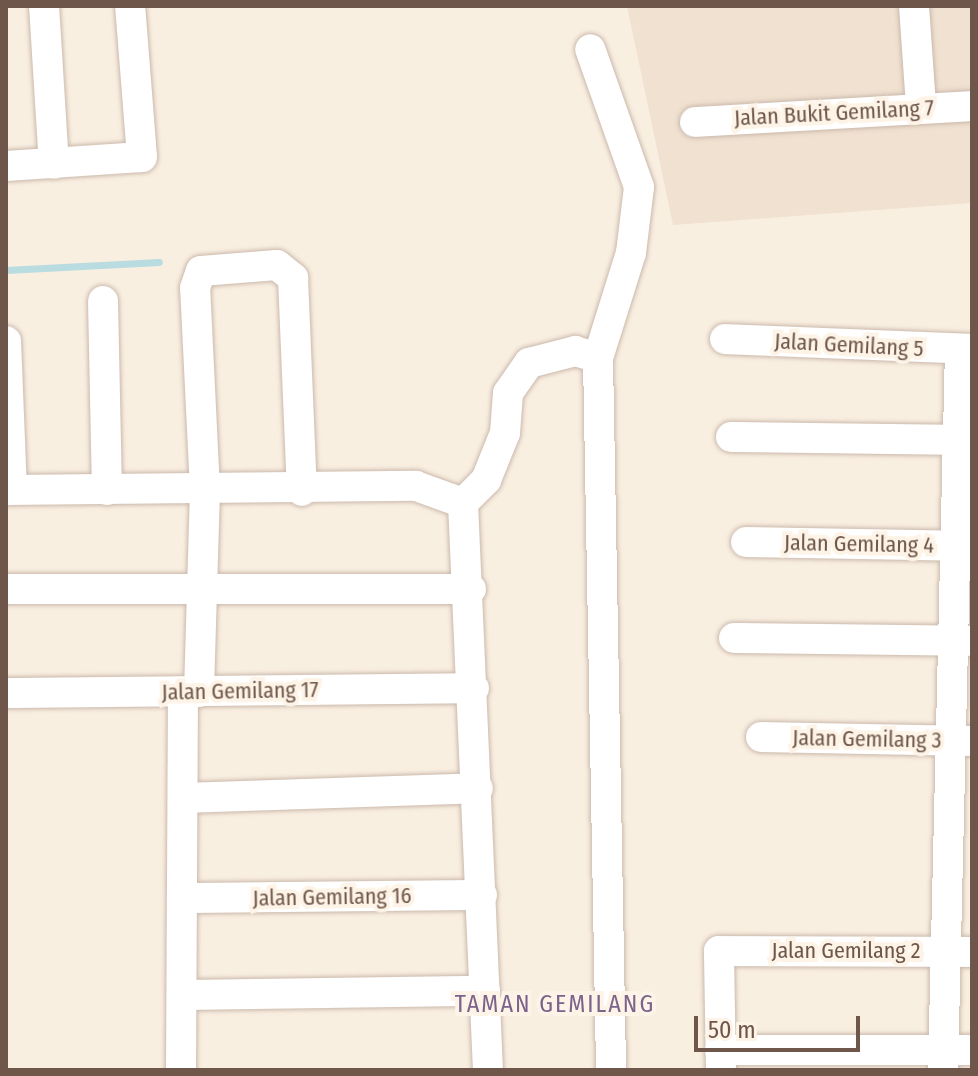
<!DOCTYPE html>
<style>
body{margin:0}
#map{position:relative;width:978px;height:1076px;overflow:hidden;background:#f9efe1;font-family:"Fira Sans Condensed",sans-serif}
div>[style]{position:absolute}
.residential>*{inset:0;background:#f0e1d0}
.stream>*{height:7px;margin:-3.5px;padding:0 3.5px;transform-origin:3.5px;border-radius:3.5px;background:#b8dce0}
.roads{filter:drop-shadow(0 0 2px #cbb9ac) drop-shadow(0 0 2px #cbb9ac)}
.minor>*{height:30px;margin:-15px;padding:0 15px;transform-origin:15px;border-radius:15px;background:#fff}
span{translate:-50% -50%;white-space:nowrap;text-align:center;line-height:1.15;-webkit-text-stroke:8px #fdf3e6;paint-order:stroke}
.street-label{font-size:22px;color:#6e564a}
.neighbourhood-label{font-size:24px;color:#7b638b;letter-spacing:2px}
.frame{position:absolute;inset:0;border:8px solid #6e564a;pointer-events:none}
.scale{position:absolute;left:694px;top:1016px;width:166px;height:36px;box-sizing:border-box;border:4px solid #6e564a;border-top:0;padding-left:10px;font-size:24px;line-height:28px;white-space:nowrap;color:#6e564a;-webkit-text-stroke:6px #fdf3e6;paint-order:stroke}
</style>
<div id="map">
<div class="residential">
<div style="clip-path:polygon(627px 6px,972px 6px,972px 203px,673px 225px)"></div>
</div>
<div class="stream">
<div style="left:6px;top:270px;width:153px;rotate:-3deg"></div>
</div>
<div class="roads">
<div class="minor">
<div style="left:44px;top:6px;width:158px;rotate:86.4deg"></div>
<div style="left:914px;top:6px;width:101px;rotate:86deg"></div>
<div style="left:695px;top:122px;width:277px;rotate:-3.3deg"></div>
<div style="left:6px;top:166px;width:136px;rotate:-3.8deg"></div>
<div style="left:142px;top:157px;width:151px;rotate:-94.5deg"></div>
<div style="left:103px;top:301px;width:189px;rotate:88.8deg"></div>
<div style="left:725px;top:339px;width:247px;rotate:2.3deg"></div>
<div style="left:6px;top:341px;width:148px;rotate:87.7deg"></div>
<div style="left:598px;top:358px;width:712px;rotate:88.95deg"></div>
<div style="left:731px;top:437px;width:241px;rotate:0.7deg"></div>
<div style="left:6px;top:490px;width:410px;rotate:-0.6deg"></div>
<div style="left:416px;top:486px;width:50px;rotate:19.9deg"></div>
<div style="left:463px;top:503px;width:568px;rotate:87.48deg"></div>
<div style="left:463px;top:503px;width:33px;rotate:-45deg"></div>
<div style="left:486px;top:480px;width:51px;rotate:-68deg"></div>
<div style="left:505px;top:433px;width:40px;rotate:-85.7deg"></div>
<div style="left:508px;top:393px;width:37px;rotate:-55deg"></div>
<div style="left:529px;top:363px;width:48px;rotate:-14.6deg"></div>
<div style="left:575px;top:351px;width:24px;rotate:17deg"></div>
<div style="left:598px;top:358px;width:110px;rotate:-72.6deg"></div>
<div style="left:631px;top:253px;width:66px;rotate:-83.1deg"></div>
<div style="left:639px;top:187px;width:146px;rotate:-109.5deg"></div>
<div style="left:746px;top:542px;width:226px;rotate:1deg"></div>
<div style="left:6px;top:589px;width:465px"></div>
<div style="left:734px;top:638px;width:238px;rotate:0.7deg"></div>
<div style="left:199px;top:692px;width:202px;rotate:-88.3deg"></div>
<div style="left:205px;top:490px;width:202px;rotate:-92.8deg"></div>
<div style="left:195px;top:288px;width:18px;rotate:-71deg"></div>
<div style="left:201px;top:271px;width:76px;rotate:-4.5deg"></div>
<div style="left:277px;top:265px;width:21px;rotate:39deg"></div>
<div style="left:293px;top:278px;width:213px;rotate:87.6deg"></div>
<div style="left:6px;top:693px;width:468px;rotate:-0.6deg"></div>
<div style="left:761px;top:737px;width:210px;rotate:1.1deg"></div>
<div style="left:183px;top:798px;width:295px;rotate:-1.9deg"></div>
<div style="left:182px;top:898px;width:300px;rotate:-0.6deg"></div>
<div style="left:182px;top:995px;width:303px;rotate:-0.8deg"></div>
<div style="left:720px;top:1050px;width:252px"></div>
<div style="left:181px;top:1070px;width:378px;rotate:-89.7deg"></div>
<div style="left:721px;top:1070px;width:119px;rotate:-91deg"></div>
<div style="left:719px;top:951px;width:253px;rotate:0.2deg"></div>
<div style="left:943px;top:1070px;width:720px;rotate:-88.65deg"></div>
</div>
</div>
<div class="street-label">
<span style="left:834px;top:113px;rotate:-3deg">Jalan Bukit Gemilang 7</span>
<span style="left:849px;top:345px;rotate:3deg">Jalan Gemilang 5</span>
<span style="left:859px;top:544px;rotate:1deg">Jalan Gemilang 4</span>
<span style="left:240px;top:691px;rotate:-1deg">Jalan Gemilang 17</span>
<span style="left:867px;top:739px;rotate:1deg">Jalan Gemilang 3</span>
<span style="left:332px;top:897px;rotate:-1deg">Jalan Gemilang 16</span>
<span style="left:846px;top:951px">Jalan Gemilang 2</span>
</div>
<div class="neighbourhood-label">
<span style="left:555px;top:1005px">TAMAN GEMILANG</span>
</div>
<div class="frame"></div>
<div class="scale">50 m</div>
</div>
